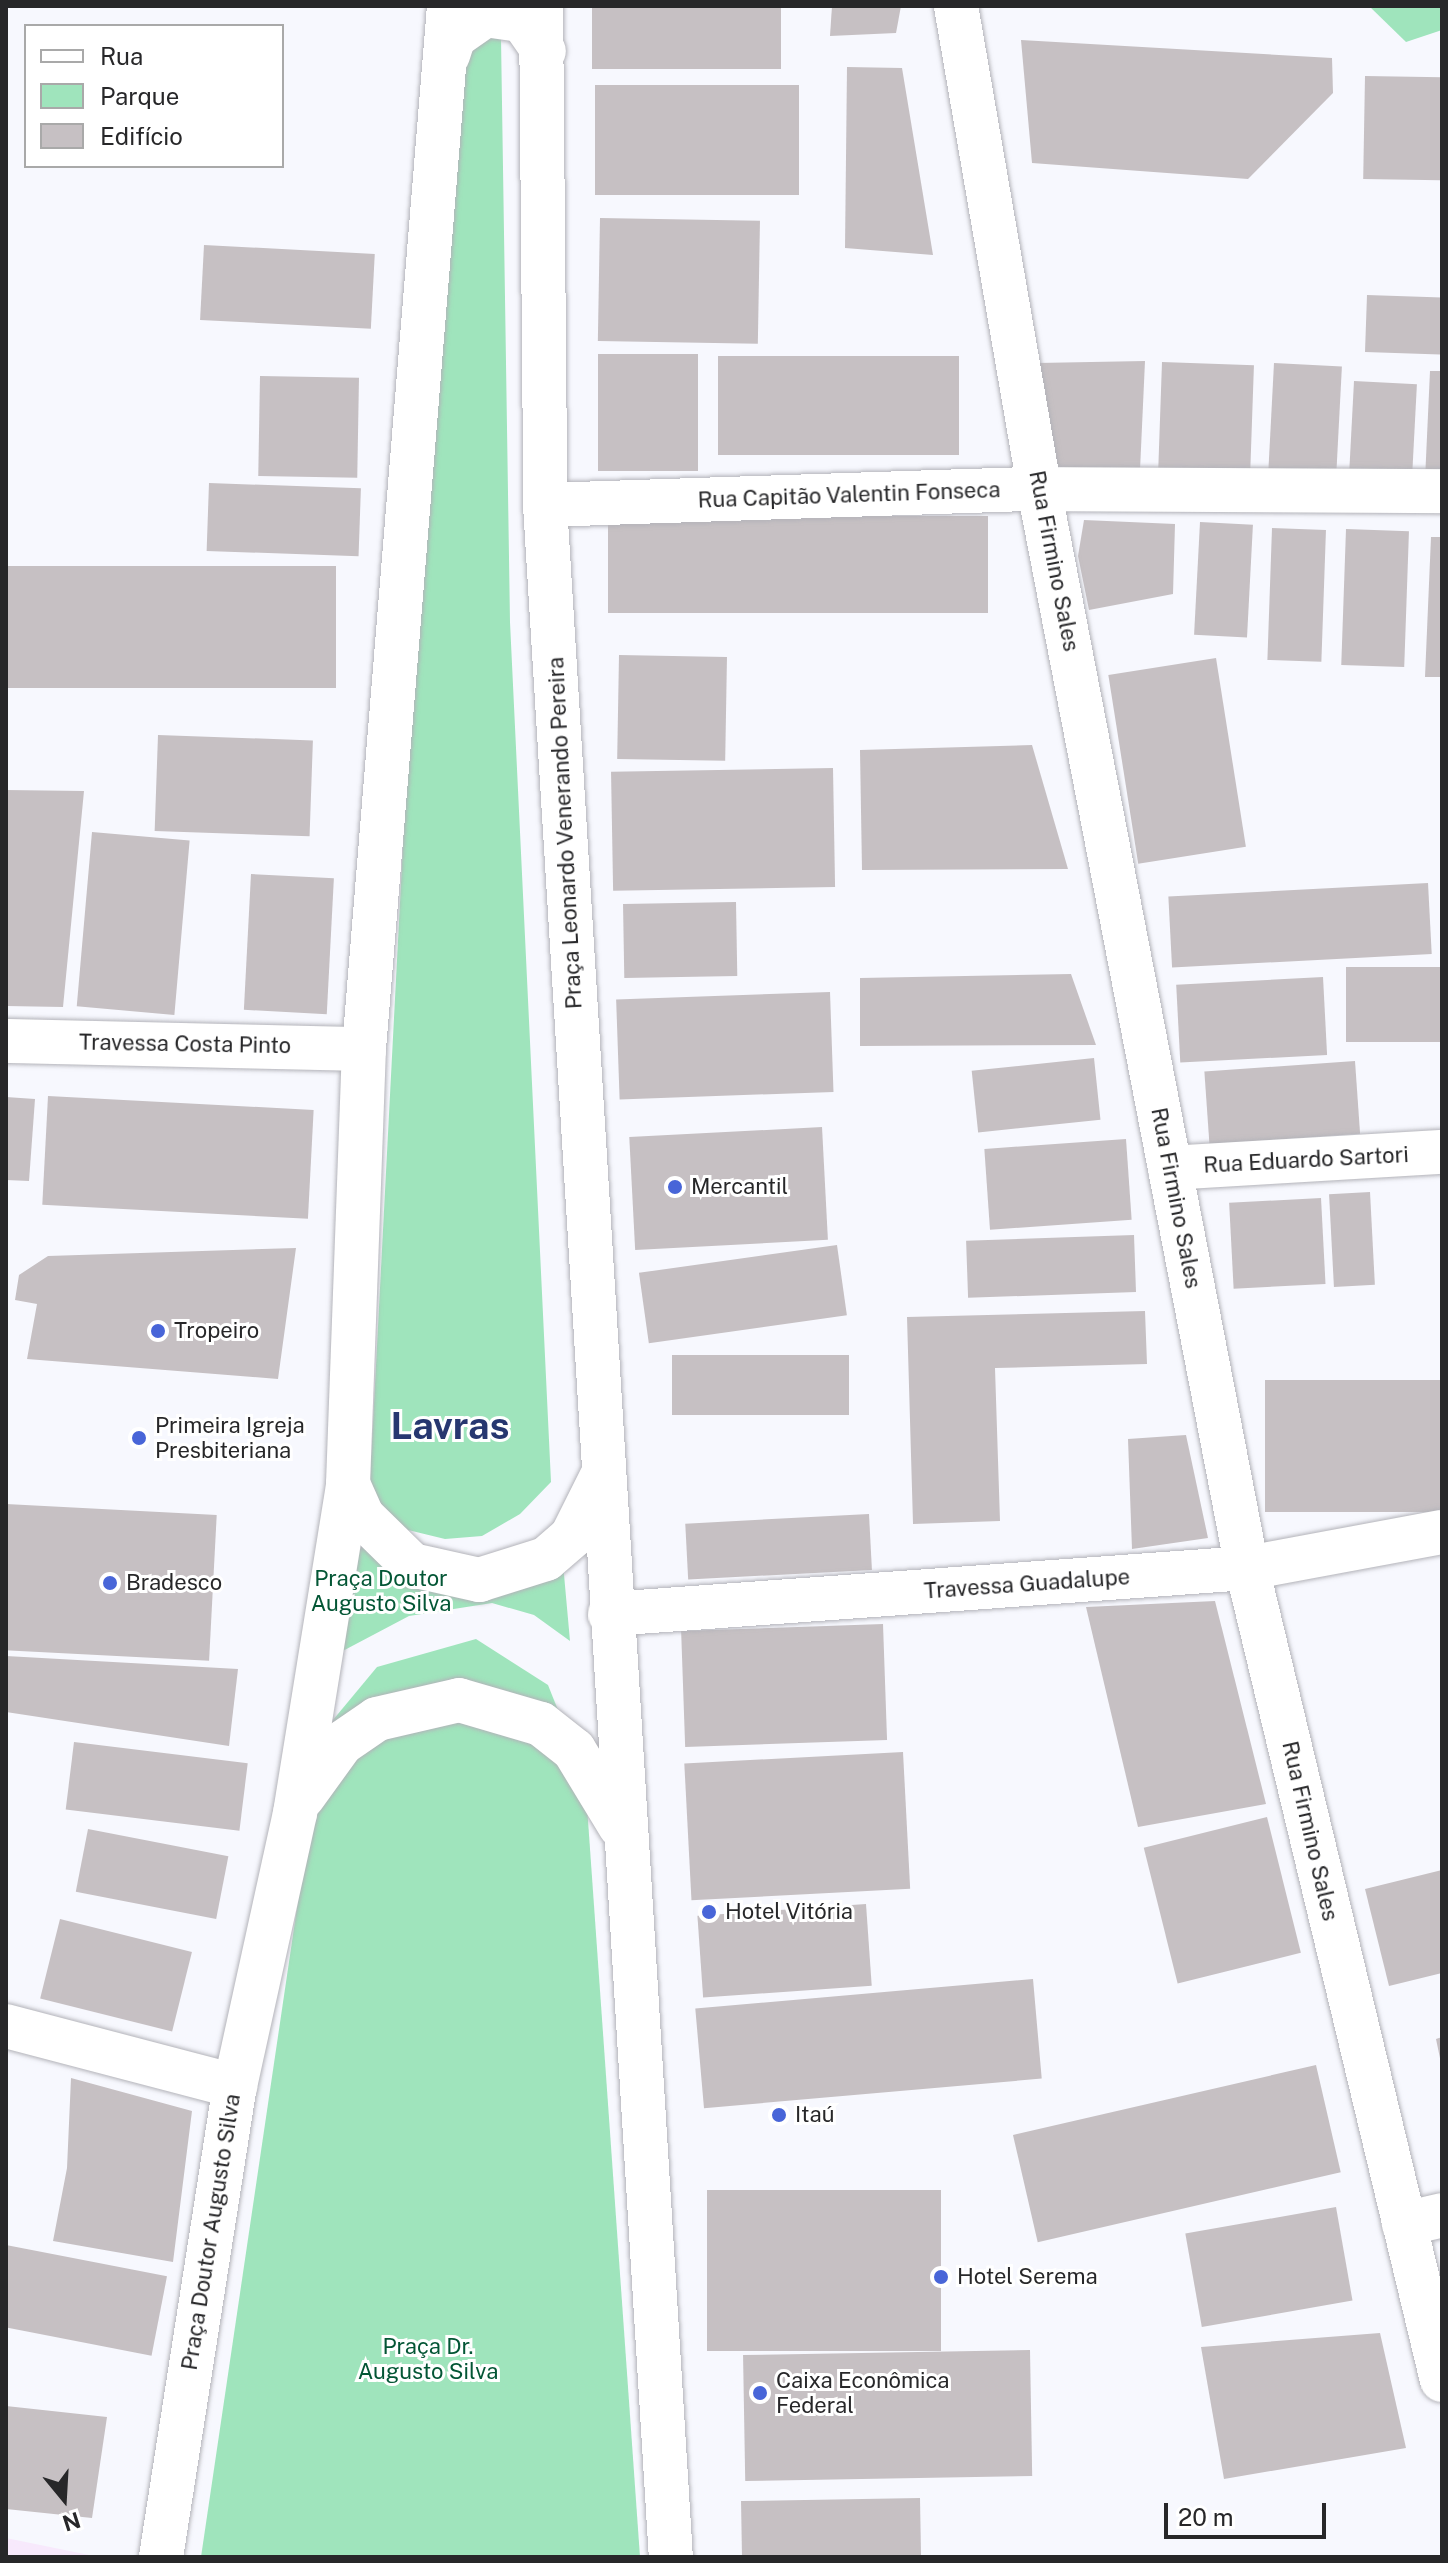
<!DOCTYPE html>
<meta charset="utf-8">
<style>
body{margin:0}
#map{position:relative;width:1448px;height:2563px;overflow:hidden;background:#f7f8fe;font-family:"Public Sans",sans-serif}
div>[style]{position:absolute}
.education>*{inset:0;background:#f7e9fc}
.green>*{inset:0;background:#9fe4bc}
.building>*{inset:0;background:#c6c0c3;transform-origin:0 0}
.roads{filter:drop-shadow(0 0 2px #b3b3b9) drop-shadow(0 0 2px #b3b3b9)}
.street>*{height:44px;margin:-22px;padding:0 22px;transform-origin:22px;border-radius:22px;background:#fff}
.secondary>*{height:44px;margin:-22px;padding:0 22px;transform-origin:22px;border-radius:22px;background:#fff}
.dots>*{width:22px;height:22px;translate:-50% -50%;box-sizing:border-box;border:4px solid #fff;border-radius:50%}
span{translate:-50% -50%;white-space:nowrap;text-align:center;line-height:1.15;-webkit-text-stroke:6px #fff;paint-order:stroke}
.street-label{font-size:22px;color:#272729}
.poi-label{font-size:22px;color:#272729}
.left{translate:0 -50%;text-align:left}
.park-label{font-size:22px;color:#035635}
.town-label{font-size:38px;color:#273770;font-weight:700}
.frame{position:absolute;inset:0;border:8px solid #272729;pointer-events:none}
.legend{position:absolute;left:24px;top:24px;width:260px;height:144px;box-sizing:border-box;background:#fff;border:2px solid #a9a9a9;margin:0;padding:10px 14px;list-style:none;font-size:24px;color:#272729}
.legend li{display:flex;align-items:center;gap:16px;height:40px}
.legend b{width:40px;border:2px solid #a9a9a9}
.north{position:absolute;left:24px;top:2459px;width:80px;height:80px;-webkit-text-stroke:6px #fff;paint-order:stroke;rotate:162deg;font-size:22px;font-weight:700;line-height:32px;text-align:center;color:#272729}
.north::after{content:'';display:block;margin:auto;width:28px;height:36px;background:#272729;clip-path:polygon(50% 0,100% 100%,50% 72%,0 100%)}
.scale{position:absolute;left:1164px;top:2503px;width:162px;height:36px;box-sizing:border-box;border:4px solid #272729;border-top:0;padding-left:10px;font-size:24px;line-height:28px;white-space:nowrap;color:#272729;-webkit-text-stroke:6px #fff;paint-order:stroke}
</style>
<div id="map">
<div class="education">
<div style="clip-path:polygon(6px 2538px,99px 2557px,6px 2557px)"></div>
</div>
<div class="green">
<div style="clip-path:polygon(1369px 6px,1442px 6px,1442px 30px,1406px 42px)"></div>
<div style="clip-path:polygon(467px 29px,501px 38px,510px 622px,551px 1482px,520px 1514px,482px 1536px,445px 1539px,408px 1530px,369px 1500px,408px 748px)"></div>
<div style="clip-path:polygon(559px 1519px,570px 1641px,534px 1615px,492px 1603px,409px 1616px,337px 1654px,353px 1537px,427px 1579px,531px 1553px)"></div>
<div style="clip-path:polygon(476px 1639px,548px 1685px,585px 1778px,640px 2557px,201px 2557px,323px 1732px,377px 1667px)"></div>
</div>
<div class="building">
<div style="left:592px;top:6px;width:189px;height:63px"></div>
<div style="clip-path:polygon(832px 6px,901px 6px,896px 33px,830px 36px)"></div>
<div style="clip-path:polygon(1021px 40px,1332px 58px,1333px 93px,1248px 179px,1032px 163px)"></div>
<div style="clip-path:polygon(847px 67px,902px 68px,933px 255px,845px 248px)"></div>
<div style="left:1365px;top:76px;width:77px;height:103px;rotate:1deg"></div>
<div style="left:799px;top:85px;width:110px;height:204px;rotate:90deg"></div>
<div style="left:600px;top:218px;width:160px;height:123px;rotate:1deg"></div>
<div style="left:204px;top:245px;width:171px;height:75px;rotate:3deg"></div>
<div style="left:1367px;top:295px;width:75px;height:57px;rotate:2deg"></div>
<div style="left:598px;top:354px;width:100px;height:117px"></div>
<div style="left:718px;top:356px;width:241px;height:99px"></div>
<div style="clip-path:polygon(1145px 361px,1140px 470px,1055px 467px,1037px 363px)"></div>
<div style="left:1162px;top:362px;width:92px;height:106px;rotate:2deg"></div>
<div style="left:1274px;top:363px;width:68px;height:114px;rotate:3deg"></div>
<div style="clip-path:polygon(1430px 371px,1442px 371px,1442px 481px,1425px 480px)"></div>
<div style="left:260px;top:376px;width:99px;height:100px;rotate:1deg"></div>
<div style="left:1354px;top:381px;width:63px;height:96px;rotate:3deg"></div>
<div style="left:209px;top:483px;width:152px;height:68px;rotate:2deg"></div>
<div style="left:608px;top:516px;width:380px;height:97px"></div>
<div style="clip-path:polygon(1084px 520px,1175px 524px,1173px 594px,1089px 610px,1078px 556px)"></div>
<div style="left:1200px;top:522px;width:53px;height:113px;rotate:3deg"></div>
<div style="left:1272px;top:528px;width:54px;height:132px;rotate:2deg"></div>
<div style="left:1346px;top:529px;width:63px;height:136px;rotate:2deg"></div>
<div style="clip-path:polygon(1431px 537px,1442px 537px,1442px 677px,1425px 677px)"></div>
<div style="left:6px;top:566px;width:330px;height:122px"></div>
<div style="left:619px;top:655px;width:108px;height:104px;rotate:1deg"></div>
<div style="left:1216px;top:658px;width:191px;height:109px;rotate:81deg"></div>
<div style="left:158px;top:735px;width:155px;height:96px;rotate:2deg"></div>
<div style="clip-path:polygon(1032px 745px,1068px 869px,862px 870px,860px 750px)"></div>
<div style="left:833px;top:768px;width:119px;height:222px;rotate:89deg"></div>
<div style="clip-path:polygon(6px 790px,84px 791px,63px 1007px,6px 1006px)"></div>
<div style="left:92px;top:832px;width:98px;height:175px;rotate:5deg"></div>
<div style="left:251px;top:874px;width:83px;height:136px;rotate:3deg"></div>
<div style="left:1428px;top:883px;width:71px;height:260px;rotate:87deg"></div>
<div style="left:736px;top:902px;width:74px;height:113px;rotate:89deg"></div>
<div style="left:1442px;top:967px;width:75px;height:96px;rotate:90deg"></div>
<div style="clip-path:polygon(1071px 974px,1096px 1045px,860px 1046px,860px 978px)"></div>
<div style="left:1323px;top:977px;width:78px;height:147px;rotate:87deg"></div>
<div style="left:830px;top:992px;width:100px;height:214px;rotate:88deg"></div>
<div style="left:1094px;top:1058px;width:62px;height:123px;rotate:84deg"></div>
<div style="left:1355px;top:1061px;width:73px;height:151px;rotate:86deg"></div>
<div style="left:48px;top:1096px;width:266px;height:109px;rotate:3deg"></div>
<div style="clip-path:polygon(6px 1097px,35px 1099px,29px 1181px,6px 1180px)"></div>
<div style="left:822px;top:1127px;width:113px;height:193px;rotate:87deg"></div>
<div style="left:1126px;top:1139px;width:81px;height:142px;rotate:86deg"></div>
<div style="left:1370px;top:1192px;width:93px;height:41px;rotate:87deg"></div>
<div style="left:1321px;top:1198px;width:86px;height:92px;rotate:87deg"></div>
<div style="left:1134px;top:1235px;width:57px;height:168px;rotate:88deg"></div>
<div style="left:837px;top:1245px;width:71px;height:200px;rotate:82deg"></div>
<div style="clip-path:polygon(296px 1248px,278px 1379px,27px 1359px,37px 1304px,15px 1300px,19px 1275px,48px 1256px)"></div>
<div style="clip-path:polygon(1145px 1311px,1147px 1364px,995px 1368px,1000px 1521px,913px 1524px,907px 1317px)"></div>
<div style="left:849px;top:1355px;width:60px;height:177px;rotate:90deg"></div>
<div style="left:1442px;top:1380px;width:132px;height:177px;rotate:90deg"></div>
<div style="clip-path:polygon(1186px 1435px,1208px 1538px,1132px 1549px,1128px 1439px)"></div>
<div style="left:6px;top:1504px;width:211px;height:146px;rotate:3deg"></div>
<div style="left:869px;top:1514px;width:56px;height:184px;rotate:87deg"></div>
<div style="clip-path:polygon(1215px 1601px,1266px 1804px,1138px 1827px,1086px 1607px)"></div>
<div style="left:883px;top:1624px;width:116px;height:202px;rotate:88deg"></div>
<div style="clip-path:polygon(6px 1656px,238px 1669px,229px 1746px,6px 1712px)"></div>
<div style="left:74px;top:1742px;width:175px;height:68px;rotate:7deg"></div>
<div style="left:903px;top:1752px;width:137px;height:219px;rotate:87deg"></div>
<div style="left:1267px;top:1817px;width:140px;height:127px;rotate:76deg"></div>
<div style="left:88px;top:1829px;width:143px;height:64px;rotate:11deg"></div>
<div style="clip-path:polygon(1442px 1870px,1442px 1973px,1389px 1986px,1365px 1889px)"></div>
<div style="left:866px;top:1904px;width:82px;height:169px;rotate:86deg"></div>
<div style="left:60px;top:1919px;width:136px;height:82px;rotate:14deg"></div>
<div style="left:1033px;top:1979px;width:100px;height:339px;rotate:85deg"></div>
<div style="clip-path:polygon(1442px 2037px,1442px 2063px,1441px 2063px,1436px 2039px)"></div>
<div style="left:1316px;top:2065px;width:110px;height:311px;rotate:77deg"></div>
<div style="clip-path:polygon(71px 2078px,192px 2111px,173px 2262px,53px 2241px,67px 2168px)"></div>
<div style="left:941px;top:2190px;width:161px;height:234px;rotate:90deg"></div>
<div style="left:1336px;top:2207px;width:95px;height:153px;rotate:80deg"></div>
<div style="left:6px;top:2245px;width:164px;height:81px;rotate:11deg"></div>
<div style="clip-path:polygon(1380px 2333px,1406px 2448px,1224px 2479px,1201px 2347px)"></div>
<div style="left:1030px;top:2350px;width:126px;height:287px;rotate:89deg"></div>
<div style="clip-path:polygon(6px 2406px,107px 2417px,92px 2518px,6px 2509px)"></div>
<div style="left:920px;top:2498px;width:59px;height:179px;rotate:89deg"></div>
</div>
<div class="roads">
<div class="street">
<div style="left:1039px;top:489px;width:403px;rotate:0.3deg"></div>
<div style="left:1170px;top:1168px;width:272px;rotate:-3.4deg"></div>
<div style="left:610px;top:1614px;width:639px;rotate:-4.13deg"></div>
<div style="left:1247px;top:1568px;width:198px;rotate:-10.5deg"></div>
<div style="left:6px;top:2026px;width:237px;rotate:14.7deg"></div>
<div style="left:1404px;top:2224px;width:39px;rotate:-13deg"></div>
</div>
<div class="secondary">
<div style="left:541px;top:6px;width:499px;rotate:89.5deg"></div>
<div style="left:545px;top:505px;width:2056px;rotate:86.49deg"></div>
<div style="left:956px;top:6px;width:490px;rotate:80.2deg"></div>
<div style="left:1039px;top:489px;width:1099px;rotate:79.09deg"></div>
<div style="left:1247px;top:1568px;width:835px;rotate:76.5deg"></div>
<div style="left:448px;top:55px;width:19px;rotate:-72deg"></div>
<div style="left:454px;top:37px;width:38px;rotate:-35deg"></div>
<div style="left:485px;top:15px;width:37px;rotate:8deg"></div>
<div style="left:522px;top:20px;width:38px;rotate:55deg"></div>
<div style="left:545px;top:505px;width:494px;rotate:-1.9deg"></div>
<div style="left:6px;top:1041px;width:358px;rotate:1.3deg"></div>
<div style="left:348px;top:1484px;width:35px;rotate:66deg"></div>
<div style="left:362px;top:1516px;width:70px;rotate:44.4deg"></div>
<div style="left:412px;top:1565px;width:69px;rotate:12.6deg"></div>
<div style="left:479px;top:1580px;width:70px;rotate:-17.4deg"></div>
<div style="left:546px;top:1559px;width:35px;rotate:-41deg"></div>
<div style="left:572px;top:1536px;width:65px;rotate:-63.4deg"></div>
<div style="left:303px;top:1797px;width:67px;rotate:-54.2deg"></div>
<div style="left:342px;top:1743px;width:42px;rotate:-34.4deg"></div>
<div style="left:377px;top:1719px;width:84px;rotate:-13deg"></div>
<div style="left:459px;top:1700px;width:85px;rotate:16.3deg"></div>
<div style="left:541px;top:1724px;width:42px;rotate:38.2deg"></div>
<div style="left:574px;top:1750px;width:89px;rotate:58.8deg"></div>
<div style="left:161px;top:2557px;width:477px;rotate:-81.1deg"></div>
<div style="left:235px;top:2086px;width:280px;rotate:-77.6deg"></div>
<div style="left:295px;top:1813px;width:333px;rotate:-80.8deg"></div>
<div style="left:348px;top:1484px;width:435px;rotate:-87.9deg"></div>
<div style="left:364px;top:1049px;width:1046px;rotate:-85.34deg"></div>
</div>
</div>
<div class="dots">
<div style="left:675px;top:1187px;background:#4865d8"></div>
<div style="left:158px;top:1331px;background:#4865d8"></div>
<div style="left:139px;top:1438px;background:#4865d8"></div>
<div style="left:110px;top:1583px;background:#4865d8"></div>
<div style="left:709px;top:1912px;background:#4865d8"></div>
<div style="left:779px;top:2115px;background:#4865d8"></div>
<div style="left:941px;top:2277px;background:#4865d8"></div>
<div style="left:760px;top:2393px;background:#4865d8"></div>
</div>
<div class="street-label">
<span style="left:849px;top:495px;rotate:-2deg">Rua Capitão Valentin Fonseca</span>
<span style="left:1054px;top:561px;rotate:79deg">Rua Firmino Sales</span>
<span style="left:565px;top:833px;rotate:-93deg">Praça Leonardo Venerando Pereira</span>
<span style="left:185px;top:1044px;rotate:1deg">Travessa Costa Pinto</span>
<span style="left:1306px;top:1160px;rotate:-3deg">Rua Eduardo Sartori</span>
<span style="left:1176px;top:1198px;rotate:79deg">Rua Firmino Sales</span>
<span style="left:1027px;top:1584px;rotate:-4deg">Travessa Guadalupe</span>
<span style="left:1310px;top:1831px;rotate:77deg">Rua Firmino Sales</span>
<span style="left:211px;top:2232px;rotate:-81deg">Praça Doutor Augusto Silva</span>
</div>
<div class="poi-label">
<span class="left" style="left:691px;top:1187px">Mercantil</span>
<span class="left" style="left:174px;top:1331px">Tropeiro</span>
<span class="left" style="left:155px;top:1438px">Primeira Igreja<br>Presbiteriana</span>
<span class="left" style="left:126px;top:1583px">Bradesco</span>
<span class="left" style="left:725px;top:1912px">Hotel Vitória</span>
<span class="left" style="left:795px;top:2115px">Itaú</span>
<span class="left" style="left:957px;top:2277px">Hotel Serema</span>
<span class="left" style="left:776px;top:2393px">Caixa Econômica<br>Federal</span>
</div>
<div class="park-label">
<span style="left:381px;top:1591px">Praça Doutor<br>Augusto Silva</span>
<span style="left:428px;top:2359px">Praça Dr.<br>Augusto Silva</span>
</div>
<div class="town-label">
<span style="left:450px;top:1426px">Lavras</span>
</div>
<div class="frame"></div>
<ul class="legend">
<li><b style="height:10px;background:#fff"></b>Rua</li>
<li><b style="height:22px;background:#9fe4bc"></b>Parque</li>
<li><b style="height:22px;background:#c6c0c3"></b>Edifício</li>
</ul>
<div class="north">N</div>
<div class="scale">20 m</div>
</div>
